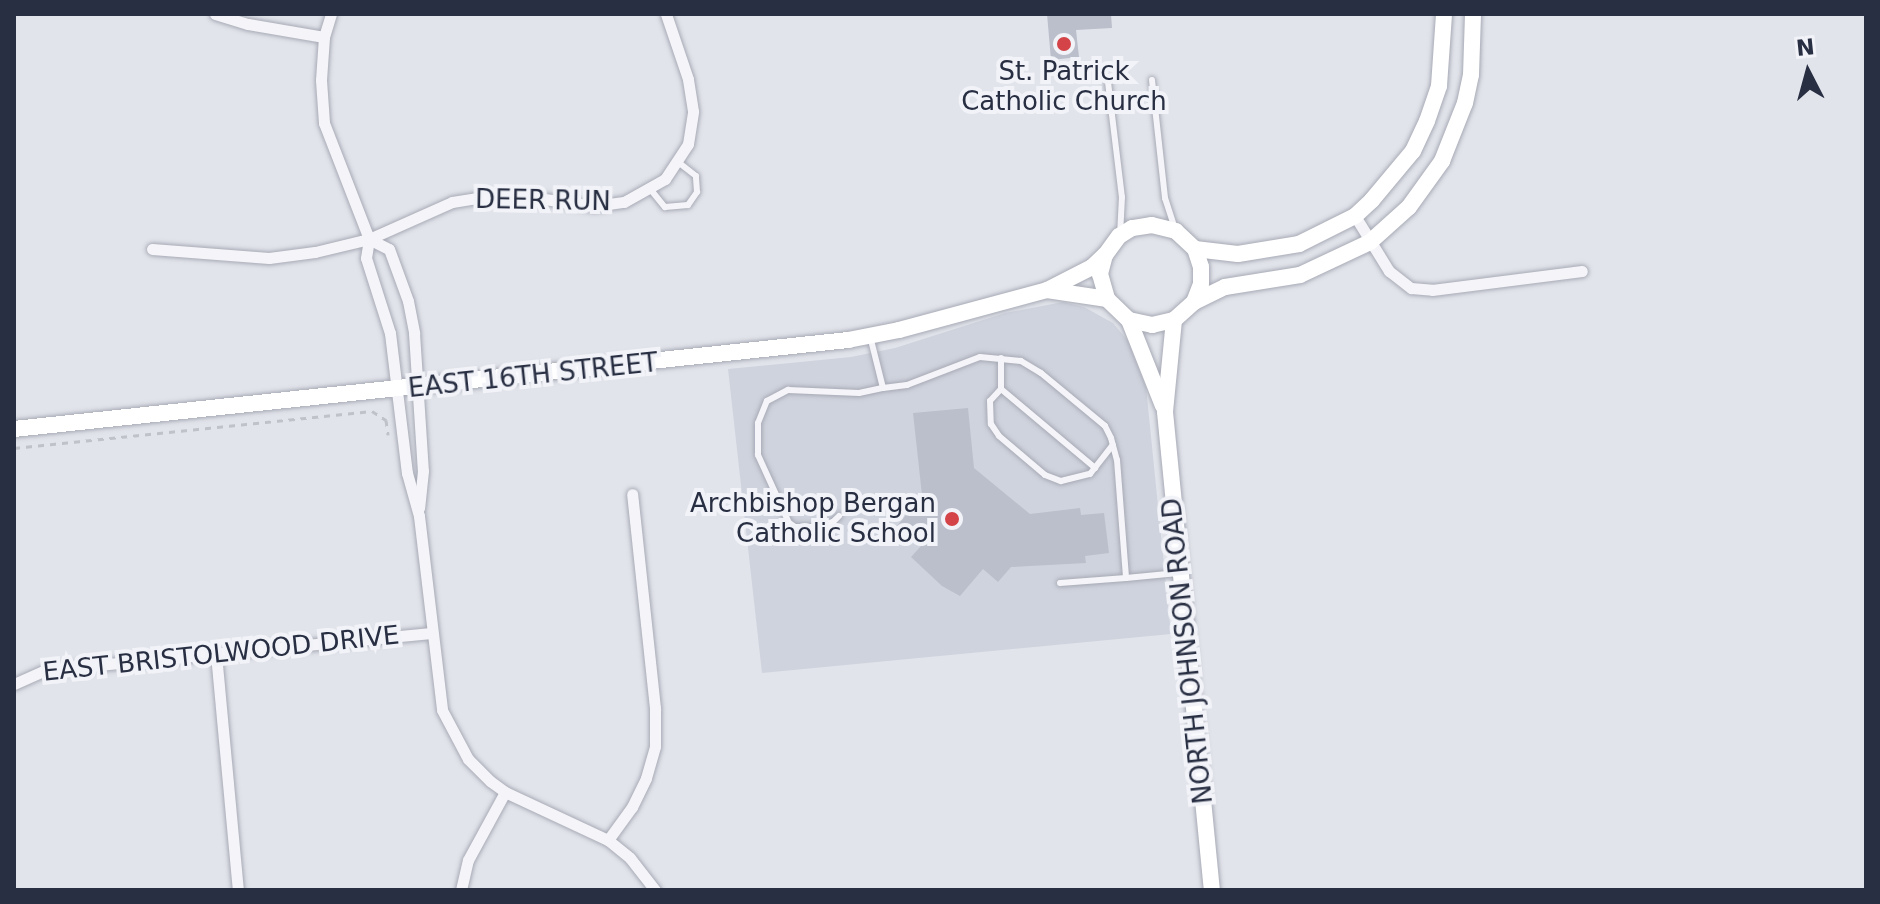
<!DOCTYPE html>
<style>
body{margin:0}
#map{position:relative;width:1880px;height:904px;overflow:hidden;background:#e2e4eb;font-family:"DejaVu Sans",sans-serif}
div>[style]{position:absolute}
.built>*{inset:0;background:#cfd3dd}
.building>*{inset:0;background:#bbbfcb}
.path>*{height:3px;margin-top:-1.5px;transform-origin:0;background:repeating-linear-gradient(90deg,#c0c2ca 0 6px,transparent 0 12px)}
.roads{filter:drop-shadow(0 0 2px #a7aab5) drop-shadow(0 0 2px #a7aab5)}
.service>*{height:6px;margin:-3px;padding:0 3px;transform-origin:3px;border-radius:3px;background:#f5f5f9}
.minor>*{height:11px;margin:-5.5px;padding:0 5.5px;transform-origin:5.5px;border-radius:5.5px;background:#f5f5f9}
.secondary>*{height:16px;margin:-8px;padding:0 8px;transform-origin:8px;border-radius:8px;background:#fff}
.dots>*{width:22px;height:22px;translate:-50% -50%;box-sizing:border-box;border:4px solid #f1f3f8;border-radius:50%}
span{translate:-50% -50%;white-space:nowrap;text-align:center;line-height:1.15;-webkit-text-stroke:8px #f1f3f8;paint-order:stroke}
.poi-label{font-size:26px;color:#292f43}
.right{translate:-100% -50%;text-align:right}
.street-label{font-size:26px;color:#292f43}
.frame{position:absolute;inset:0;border:16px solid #292f43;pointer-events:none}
.north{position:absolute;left:1768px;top:32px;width:80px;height:80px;-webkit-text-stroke:6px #f1f3f8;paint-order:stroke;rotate:354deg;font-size:22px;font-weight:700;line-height:32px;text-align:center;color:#292f43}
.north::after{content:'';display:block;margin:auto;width:28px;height:36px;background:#292f43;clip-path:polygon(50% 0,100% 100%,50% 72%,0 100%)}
</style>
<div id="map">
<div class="built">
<div style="clip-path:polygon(1063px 302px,1084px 307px,1113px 323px,1128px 341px,1146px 387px,1171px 634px,762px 673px,728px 369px,851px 357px,895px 348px,1005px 313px)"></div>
</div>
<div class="building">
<div style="clip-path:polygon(1047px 14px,1111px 14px,1112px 28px,1076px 30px,1079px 57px,1051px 60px)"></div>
<div style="clip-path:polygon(968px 408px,974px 468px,1030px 514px,1080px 508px,1081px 515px,1104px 513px,1109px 553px,1085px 556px,1086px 563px,1011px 567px,998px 582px,983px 569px,960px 596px,942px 586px,911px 557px,921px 546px,897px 526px,922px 495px,913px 413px)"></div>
</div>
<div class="path">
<div style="left:14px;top:448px;width:360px;rotate:-5.9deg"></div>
<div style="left:372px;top:411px;width:17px;rotate:33deg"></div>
<div style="left:386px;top:420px;width:15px;rotate:82deg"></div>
</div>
<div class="roads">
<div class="service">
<div style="left:1152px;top:80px;width:119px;rotate:83.7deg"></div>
<div style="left:1165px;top:198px;width:32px;rotate:72deg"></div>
<div style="left:1108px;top:82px;width:116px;rotate:83.1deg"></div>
<div style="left:1122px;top:197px;width:37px;rotate:93deg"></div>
<div style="left:651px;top:190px;width:22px;rotate:51deg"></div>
<div style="left:665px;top:207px;width:23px;rotate:-5deg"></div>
<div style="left:688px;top:205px;width:16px;rotate:-55deg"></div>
<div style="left:697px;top:192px;width:16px;rotate:-94deg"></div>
<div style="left:696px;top:176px;width:23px;rotate:-142deg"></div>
<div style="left:1001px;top:358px;width:31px;rotate:90deg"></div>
<div style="left:1001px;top:389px;width:16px;rotate:133deg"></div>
<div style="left:990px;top:401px;width:23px;rotate:88deg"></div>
<div style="left:991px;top:424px;width:14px;rotate:56deg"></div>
<div style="left:999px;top:436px;width:60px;rotate:40.3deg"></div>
<div style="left:1045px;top:475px;width:17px;rotate:21deg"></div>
<div style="left:1061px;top:481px;width:30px;rotate:-14deg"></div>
<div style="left:1090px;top:474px;width:37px;rotate:-52deg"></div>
<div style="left:883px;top:388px;width:24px;rotate:-7deg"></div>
<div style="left:907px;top:385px;width:78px;rotate:-21deg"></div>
<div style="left:980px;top:357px;width:41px;rotate:5.6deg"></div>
<div style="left:1021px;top:361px;width:23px;rotate:31deg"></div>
<div style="left:1041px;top:373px;width:83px;rotate:39.6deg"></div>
<div style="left:1105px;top:426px;width:13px;rotate:63deg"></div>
<div style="left:1111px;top:438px;width:23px;rotate:75deg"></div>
<div style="left:1117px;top:460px;width:118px;rotate:85.6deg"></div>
<div style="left:1126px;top:578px;width:52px;rotate:-5.5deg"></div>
<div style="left:1001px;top:389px;width:123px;rotate:40deg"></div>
<div style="left:839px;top:516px;width:8px;rotate:135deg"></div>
<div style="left:833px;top:522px;width:20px;rotate:165deg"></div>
<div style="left:814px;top:527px;width:19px;rotate:180deg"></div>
<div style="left:795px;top:527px;width:7px;rotate:-146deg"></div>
<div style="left:789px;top:523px;width:75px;rotate:-114.5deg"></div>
<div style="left:758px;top:455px;width:32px;rotate:-90deg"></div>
<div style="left:758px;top:423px;width:24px;rotate:-68deg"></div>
<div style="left:767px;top:401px;width:24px;rotate:-28deg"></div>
<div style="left:788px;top:390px;width:71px;rotate:2.4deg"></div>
<div style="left:859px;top:393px;width:25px;rotate:-12deg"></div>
<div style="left:883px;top:388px;width:54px;rotate:-104deg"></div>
<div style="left:1060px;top:583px;width:66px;rotate:-4.3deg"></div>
</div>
<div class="minor">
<div style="left:215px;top:14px;width:34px;rotate:17deg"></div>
<div style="left:248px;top:24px;width:77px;rotate:9.7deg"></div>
<div style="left:331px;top:14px;width:24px;rotate:107deg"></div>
<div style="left:324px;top:37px;width:43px;rotate:94deg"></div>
<div style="left:321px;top:80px;width:43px;rotate:86deg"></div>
<div style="left:324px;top:123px;width:124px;rotate:68.8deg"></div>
<div style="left:369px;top:239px;width:19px;rotate:99deg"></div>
<div style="left:366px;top:258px;width:79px;rotate:72.3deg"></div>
<div style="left:390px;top:333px;width:141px;rotate:83.1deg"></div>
<div style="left:407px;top:473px;width:45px;rotate:74.4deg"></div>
<div style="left:419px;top:516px;width:195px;rotate:83.2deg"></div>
<div style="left:442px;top:710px;width:55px;rotate:62deg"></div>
<div style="left:468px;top:759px;width:31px;rotate:45deg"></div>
<div style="left:490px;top:781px;width:19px;rotate:36deg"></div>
<div style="left:505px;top:792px;width:114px;rotate:25deg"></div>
<div style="left:608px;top:840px;width:28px;rotate:39deg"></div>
<div style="left:630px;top:858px;width:41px;rotate:52deg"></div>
<div style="left:1355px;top:216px;width:65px;rotate:58.3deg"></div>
<div style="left:1389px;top:271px;width:28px;rotate:38deg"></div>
<div style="left:1411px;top:288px;width:21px;rotate:5deg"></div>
<div style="left:1432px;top:290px;width:151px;rotate:-7.2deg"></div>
<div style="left:369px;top:239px;width:22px;rotate:27deg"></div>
<div style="left:389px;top:249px;width:55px;rotate:69.9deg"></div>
<div style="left:408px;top:301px;width:33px;rotate:79deg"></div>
<div style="left:414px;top:333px;width:138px;rotate:86.3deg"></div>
<div style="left:423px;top:471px;width:37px;rotate:96deg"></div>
<div style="left:152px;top:249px;width:117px;rotate:4.4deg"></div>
<div style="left:269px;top:258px;width:46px;rotate:-7.4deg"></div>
<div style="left:315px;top:252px;width:56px;rotate:-13.5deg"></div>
<div style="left:369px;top:239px;width:91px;rotate:-24deg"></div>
<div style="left:452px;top:202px;width:39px;rotate:-9deg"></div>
<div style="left:491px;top:196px;width:39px;rotate:1deg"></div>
<div style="left:530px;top:197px;width:65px;rotate:8deg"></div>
<div style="left:594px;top:206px;width:30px;rotate:-8deg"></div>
<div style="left:624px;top:202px;width:47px;rotate:-29.3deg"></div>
<div style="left:665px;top:179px;width:42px;rotate:-56.7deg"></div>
<div style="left:688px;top:144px;width:33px;rotate:-81deg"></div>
<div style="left:693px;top:111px;width:32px;rotate:-99deg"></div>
<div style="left:688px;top:79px;width:69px;rotate:-108.7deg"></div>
<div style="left:216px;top:654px;width:237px;rotate:84.7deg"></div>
<div style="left:14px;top:684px;width:35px;rotate:-24deg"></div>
<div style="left:46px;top:670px;width:387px;rotate:-5.5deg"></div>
<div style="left:608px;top:840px;width:41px;rotate:-54deg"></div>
<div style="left:632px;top:807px;width:32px;rotate:-64deg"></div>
<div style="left:646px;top:778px;width:33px;rotate:-74deg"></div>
<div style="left:655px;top:746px;width:38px;rotate:-90deg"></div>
<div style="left:655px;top:708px;width:215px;rotate:-96.1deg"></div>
<div style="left:461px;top:890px;width:31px;rotate:-77deg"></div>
<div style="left:468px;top:860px;width:77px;rotate:-61.4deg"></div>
</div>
<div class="secondary">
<div style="left:1195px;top:249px;width:43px;rotate:6.6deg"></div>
<div style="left:1238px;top:254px;width:62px;rotate:-9.3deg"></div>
<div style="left:1299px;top:244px;width:63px;rotate:-26.6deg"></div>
<div style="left:1355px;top:216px;width:23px;rotate:-43deg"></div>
<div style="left:1372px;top:200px;width:64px;rotate:-50.1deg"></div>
<div style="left:1413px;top:151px;width:33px;rotate:-65deg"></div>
<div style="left:1427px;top:121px;width:37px;rotate:-71deg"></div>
<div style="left:1439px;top:86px;width:72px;rotate:-86deg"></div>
<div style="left:1047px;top:290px;width:61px;rotate:8.5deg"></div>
<div style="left:1194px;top:302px;width:19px;rotate:-69deg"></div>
<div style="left:1201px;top:284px;width:17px;rotate:-90deg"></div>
<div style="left:1201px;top:267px;width:19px;rotate:-108deg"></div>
<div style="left:1195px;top:249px;width:26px;rotate:-137deg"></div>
<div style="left:1176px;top:231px;width:25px;rotate:-166deg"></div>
<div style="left:1152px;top:225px;width:20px;rotate:171deg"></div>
<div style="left:1132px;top:228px;width:15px;rotate:148deg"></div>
<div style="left:1119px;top:236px;width:24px;rotate:126deg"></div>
<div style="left:1105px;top:255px;width:20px;rotate:105deg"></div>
<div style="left:1100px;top:274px;width:26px;rotate:74deg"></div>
<div style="left:1107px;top:299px;width:30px;rotate:44deg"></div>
<div style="left:1129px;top:320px;width:24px;rotate:12deg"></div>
<div style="left:1152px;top:325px;width:23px;rotate:-13deg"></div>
<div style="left:1174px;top:320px;width:27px;rotate:-42deg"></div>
<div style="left:1194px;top:302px;width:34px;rotate:-26deg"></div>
<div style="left:1225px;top:287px;width:76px;rotate:-9.1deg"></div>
<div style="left:1300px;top:275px;width:77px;rotate:-25.2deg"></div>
<div style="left:1370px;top:242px;width:52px;rotate:-41.9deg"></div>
<div style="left:1409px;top:207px;width:57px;rotate:-54.3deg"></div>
<div style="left:1442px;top:161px;width:62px;rotate:-68.4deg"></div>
<div style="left:1465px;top:103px;width:29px;rotate:-78deg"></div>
<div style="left:1471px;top:75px;width:61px;rotate:-88.1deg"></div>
<div style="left:1129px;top:320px;width:92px;rotate:68.4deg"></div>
<div style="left:1174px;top:320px;width:92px;rotate:95.6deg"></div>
<div style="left:1165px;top:412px;width:480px;rotate:84.4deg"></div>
<div style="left:14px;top:429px;width:839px;rotate:-6.09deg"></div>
<div style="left:848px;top:340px;width:52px;rotate:-11.1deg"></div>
<div style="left:899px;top:330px;width:153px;rotate:-15.1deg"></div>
<div style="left:1047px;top:290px;width:51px;rotate:-27.1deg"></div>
<div style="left:1092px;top:267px;width:18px;rotate:-43deg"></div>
</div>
</div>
<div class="dots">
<div style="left:1064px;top:44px;background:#d34347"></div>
<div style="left:952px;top:519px;background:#d34347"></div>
</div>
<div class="poi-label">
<span style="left:1064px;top:87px">St. Patrick<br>Catholic Church</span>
<span class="right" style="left:936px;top:519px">Archbishop Bergan<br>Catholic School</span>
</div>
<div class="street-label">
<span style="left:543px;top:201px;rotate:1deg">DEER RUN</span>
<span style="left:533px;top:376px;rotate:-6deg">EAST 16TH STREET</span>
<span style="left:1188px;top:651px;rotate:-96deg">NORTH JOHNSON ROAD</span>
<span style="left:221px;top:654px;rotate:-6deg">EAST BRISTOLWOOD DRIVE</span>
</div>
<div class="frame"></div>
<div class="north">N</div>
</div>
